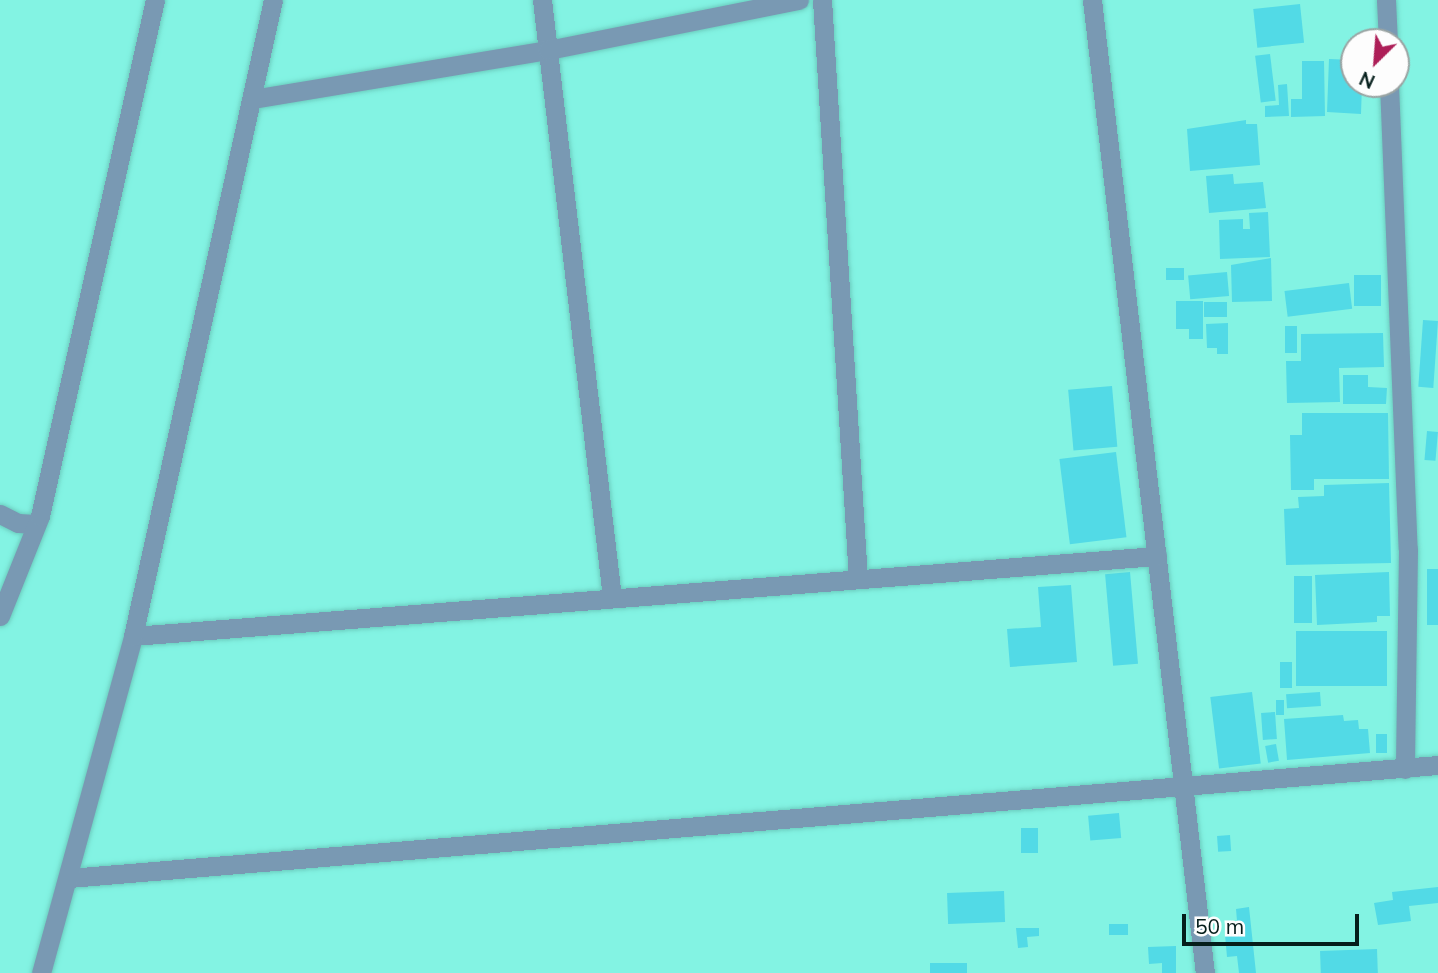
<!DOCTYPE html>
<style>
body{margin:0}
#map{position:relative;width:1438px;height:973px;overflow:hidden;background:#83f3e3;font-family:Mulish,sans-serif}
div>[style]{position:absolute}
.building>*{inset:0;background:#52dae6;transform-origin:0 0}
.roads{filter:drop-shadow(0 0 2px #6ccdbf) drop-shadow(0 0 2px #6ccdbf)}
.street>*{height:19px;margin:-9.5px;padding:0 9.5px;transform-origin:9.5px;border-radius:9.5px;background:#7999b3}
span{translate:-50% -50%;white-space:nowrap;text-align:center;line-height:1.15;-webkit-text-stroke:6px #fdfdfd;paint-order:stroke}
.north{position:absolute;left:1340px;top:28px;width:70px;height:70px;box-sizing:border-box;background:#fdfdfd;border:2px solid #9aa4a3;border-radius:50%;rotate:205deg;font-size:19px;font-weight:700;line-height:28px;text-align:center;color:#051e1b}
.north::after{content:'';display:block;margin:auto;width:24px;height:32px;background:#ad1f58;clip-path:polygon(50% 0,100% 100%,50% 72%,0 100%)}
.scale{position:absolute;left:1182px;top:914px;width:177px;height:32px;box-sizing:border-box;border:4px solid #051e1b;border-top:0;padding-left:9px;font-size:21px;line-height:24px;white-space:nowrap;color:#051e1b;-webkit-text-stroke:5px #fdfdfd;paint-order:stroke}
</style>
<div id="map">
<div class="building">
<div style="left:1300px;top:4px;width:39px;height:47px;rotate:84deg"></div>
<div style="left:1270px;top:54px;width:47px;height:15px;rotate:83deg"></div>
<div style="clip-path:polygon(1329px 59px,1354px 60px,1354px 84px,1362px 84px,1361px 114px,1327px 112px)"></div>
<div style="clip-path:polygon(1302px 61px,1324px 61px,1325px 116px,1291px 117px,1291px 99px,1302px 99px)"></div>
<div style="clip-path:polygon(1287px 84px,1289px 116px,1265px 117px,1265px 106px,1279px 105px,1278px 85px)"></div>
<div style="clip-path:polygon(1246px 120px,1246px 124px,1257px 124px,1260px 165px,1190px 171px,1187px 129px)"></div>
<div style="clip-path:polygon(1233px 174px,1234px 184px,1263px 182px,1266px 208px,1209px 213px,1206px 176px)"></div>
<div style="clip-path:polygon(1268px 212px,1270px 257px,1220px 259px,1219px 220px,1243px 219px,1243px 229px,1250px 229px,1249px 213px)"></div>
<div style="clip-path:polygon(1271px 258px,1272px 301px,1232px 302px,1231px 265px)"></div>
<div style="left:1166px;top:268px;width:18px;height:12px"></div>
<div style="left:1227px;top:272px;width:24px;height:39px;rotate:85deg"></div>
<div style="left:1354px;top:275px;width:27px;height:31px"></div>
<div style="left:1349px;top:283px;width:26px;height:65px;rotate:83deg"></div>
<div style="clip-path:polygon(1176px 301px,1203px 301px,1203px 339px,1189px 339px,1189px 329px,1176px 329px)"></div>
<div style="left:1204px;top:302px;width:23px;height:15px"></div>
<div style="left:1423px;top:320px;width:15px;height:67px;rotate:4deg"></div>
<div style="clip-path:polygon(1228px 323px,1228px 354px,1217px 354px,1217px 348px,1207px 348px,1206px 324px)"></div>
<div style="left:1285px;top:326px;width:12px;height:27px"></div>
<div style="clip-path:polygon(1383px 333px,1384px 367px,1339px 368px,1340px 402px,1287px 403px,1286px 361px,1301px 361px,1301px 334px)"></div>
<div style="clip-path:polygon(1343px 375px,1368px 375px,1368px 387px,1387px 388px,1386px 404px,1343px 404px)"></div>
<div style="left:1112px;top:386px;width:61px;height:44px;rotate:85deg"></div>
<div style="clip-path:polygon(1302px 413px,1388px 413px,1389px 479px,1314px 479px,1314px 490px,1291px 490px,1290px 435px,1302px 435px)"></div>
<div style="left:1427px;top:431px;width:11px;height:29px;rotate:5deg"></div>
<div style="left:1116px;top:452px;width:86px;height:57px;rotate:83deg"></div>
<div style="clip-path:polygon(1389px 483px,1391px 563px,1286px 565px,1284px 509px,1299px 508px,1298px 497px,1324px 496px,1324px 485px)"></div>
<div style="left:1427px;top:569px;width:11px;height:56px"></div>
<div style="left:1130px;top:572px;width:92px;height:25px;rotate:85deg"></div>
<div style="clip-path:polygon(1389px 572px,1390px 616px,1377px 616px,1377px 622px,1317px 625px,1315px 575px)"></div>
<div style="left:1294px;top:576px;width:18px;height:47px"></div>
<div style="clip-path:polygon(1071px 585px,1077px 662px,1010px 667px,1007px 629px,1041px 627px,1038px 587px)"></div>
<div style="left:1296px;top:631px;width:91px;height:55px"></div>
<div style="left:1280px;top:662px;width:12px;height:26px"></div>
<div style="left:1252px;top:692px;width:72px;height:42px;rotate:83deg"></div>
<div style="left:1320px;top:692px;width:14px;height:34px;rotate:86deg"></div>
<div style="left:1276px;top:700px;width:8px;height:15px"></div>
<div style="left:1275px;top:712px;width:27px;height:14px;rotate:86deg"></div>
<div style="clip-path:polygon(1343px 715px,1344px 721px,1358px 720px,1359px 729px,1368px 729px,1370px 753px,1287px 760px,1284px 719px)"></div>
<div style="left:1376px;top:734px;width:11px;height:19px"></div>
<div style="left:1276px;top:744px;width:17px;height:11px;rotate:80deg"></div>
<div style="left:1119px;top:813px;width:25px;height:31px;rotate:85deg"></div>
<div style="left:1021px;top:828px;width:17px;height:25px"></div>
<div style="left:1230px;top:835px;width:16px;height:13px;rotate:86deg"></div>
<div style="clip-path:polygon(1438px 887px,1438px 903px,1409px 906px,1411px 921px,1378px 925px,1374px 903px,1393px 900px,1392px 892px)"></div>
<div style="left:1004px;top:891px;width:31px;height:57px;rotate:88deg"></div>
<div style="clip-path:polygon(1249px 907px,1256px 973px,1239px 973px,1237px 956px,1227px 957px,1225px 935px,1238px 933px,1236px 909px)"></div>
<div style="left:1128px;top:924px;width:11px;height:19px;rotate:90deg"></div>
<div style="clip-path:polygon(1016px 928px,1039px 928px,1039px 936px,1027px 937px,1028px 947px,1018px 948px)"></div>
<div style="clip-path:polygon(1176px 946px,1176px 973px,1162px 973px,1162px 963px,1149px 964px,1148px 947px)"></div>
<div style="left:1377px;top:949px;width:24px;height:57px;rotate:88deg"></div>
<div style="left:967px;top:963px;width:10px;height:37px;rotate:90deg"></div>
</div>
<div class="roads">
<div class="street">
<div style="left:542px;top:0;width:602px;rotate:83.32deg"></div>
<div style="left:822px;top:0;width:580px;rotate:86.44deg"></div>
<div style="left:1092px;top:0;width:980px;rotate:83.38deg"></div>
<div style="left:1386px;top:0;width:42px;rotate:87.3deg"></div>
<div style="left:1389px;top:84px;width:465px;rotate:87.7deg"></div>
<div style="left:1408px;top:549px;width:220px;rotate:90.8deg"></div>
<div style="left:252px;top:99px;width:300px;rotate:-9.4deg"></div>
<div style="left:548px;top:50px;width:256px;rotate:-11.3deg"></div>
<div style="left:0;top:514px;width:20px;rotate:27deg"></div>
<div style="left:18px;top:523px;width:18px;rotate:3deg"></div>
<div style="left:0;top:616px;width:108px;rotate:-68.2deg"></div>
<div style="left:40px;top:516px;width:529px;rotate:-77.44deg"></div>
<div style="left:133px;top:636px;width:1027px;rotate:-4.47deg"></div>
<div style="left:69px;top:878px;width:1374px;rotate:-4.72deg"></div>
<div style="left:41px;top:973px;width:349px;rotate:-74.7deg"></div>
<div style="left:133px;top:636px;width:651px;rotate:-77.59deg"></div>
</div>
</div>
<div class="north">N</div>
<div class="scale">50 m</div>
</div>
